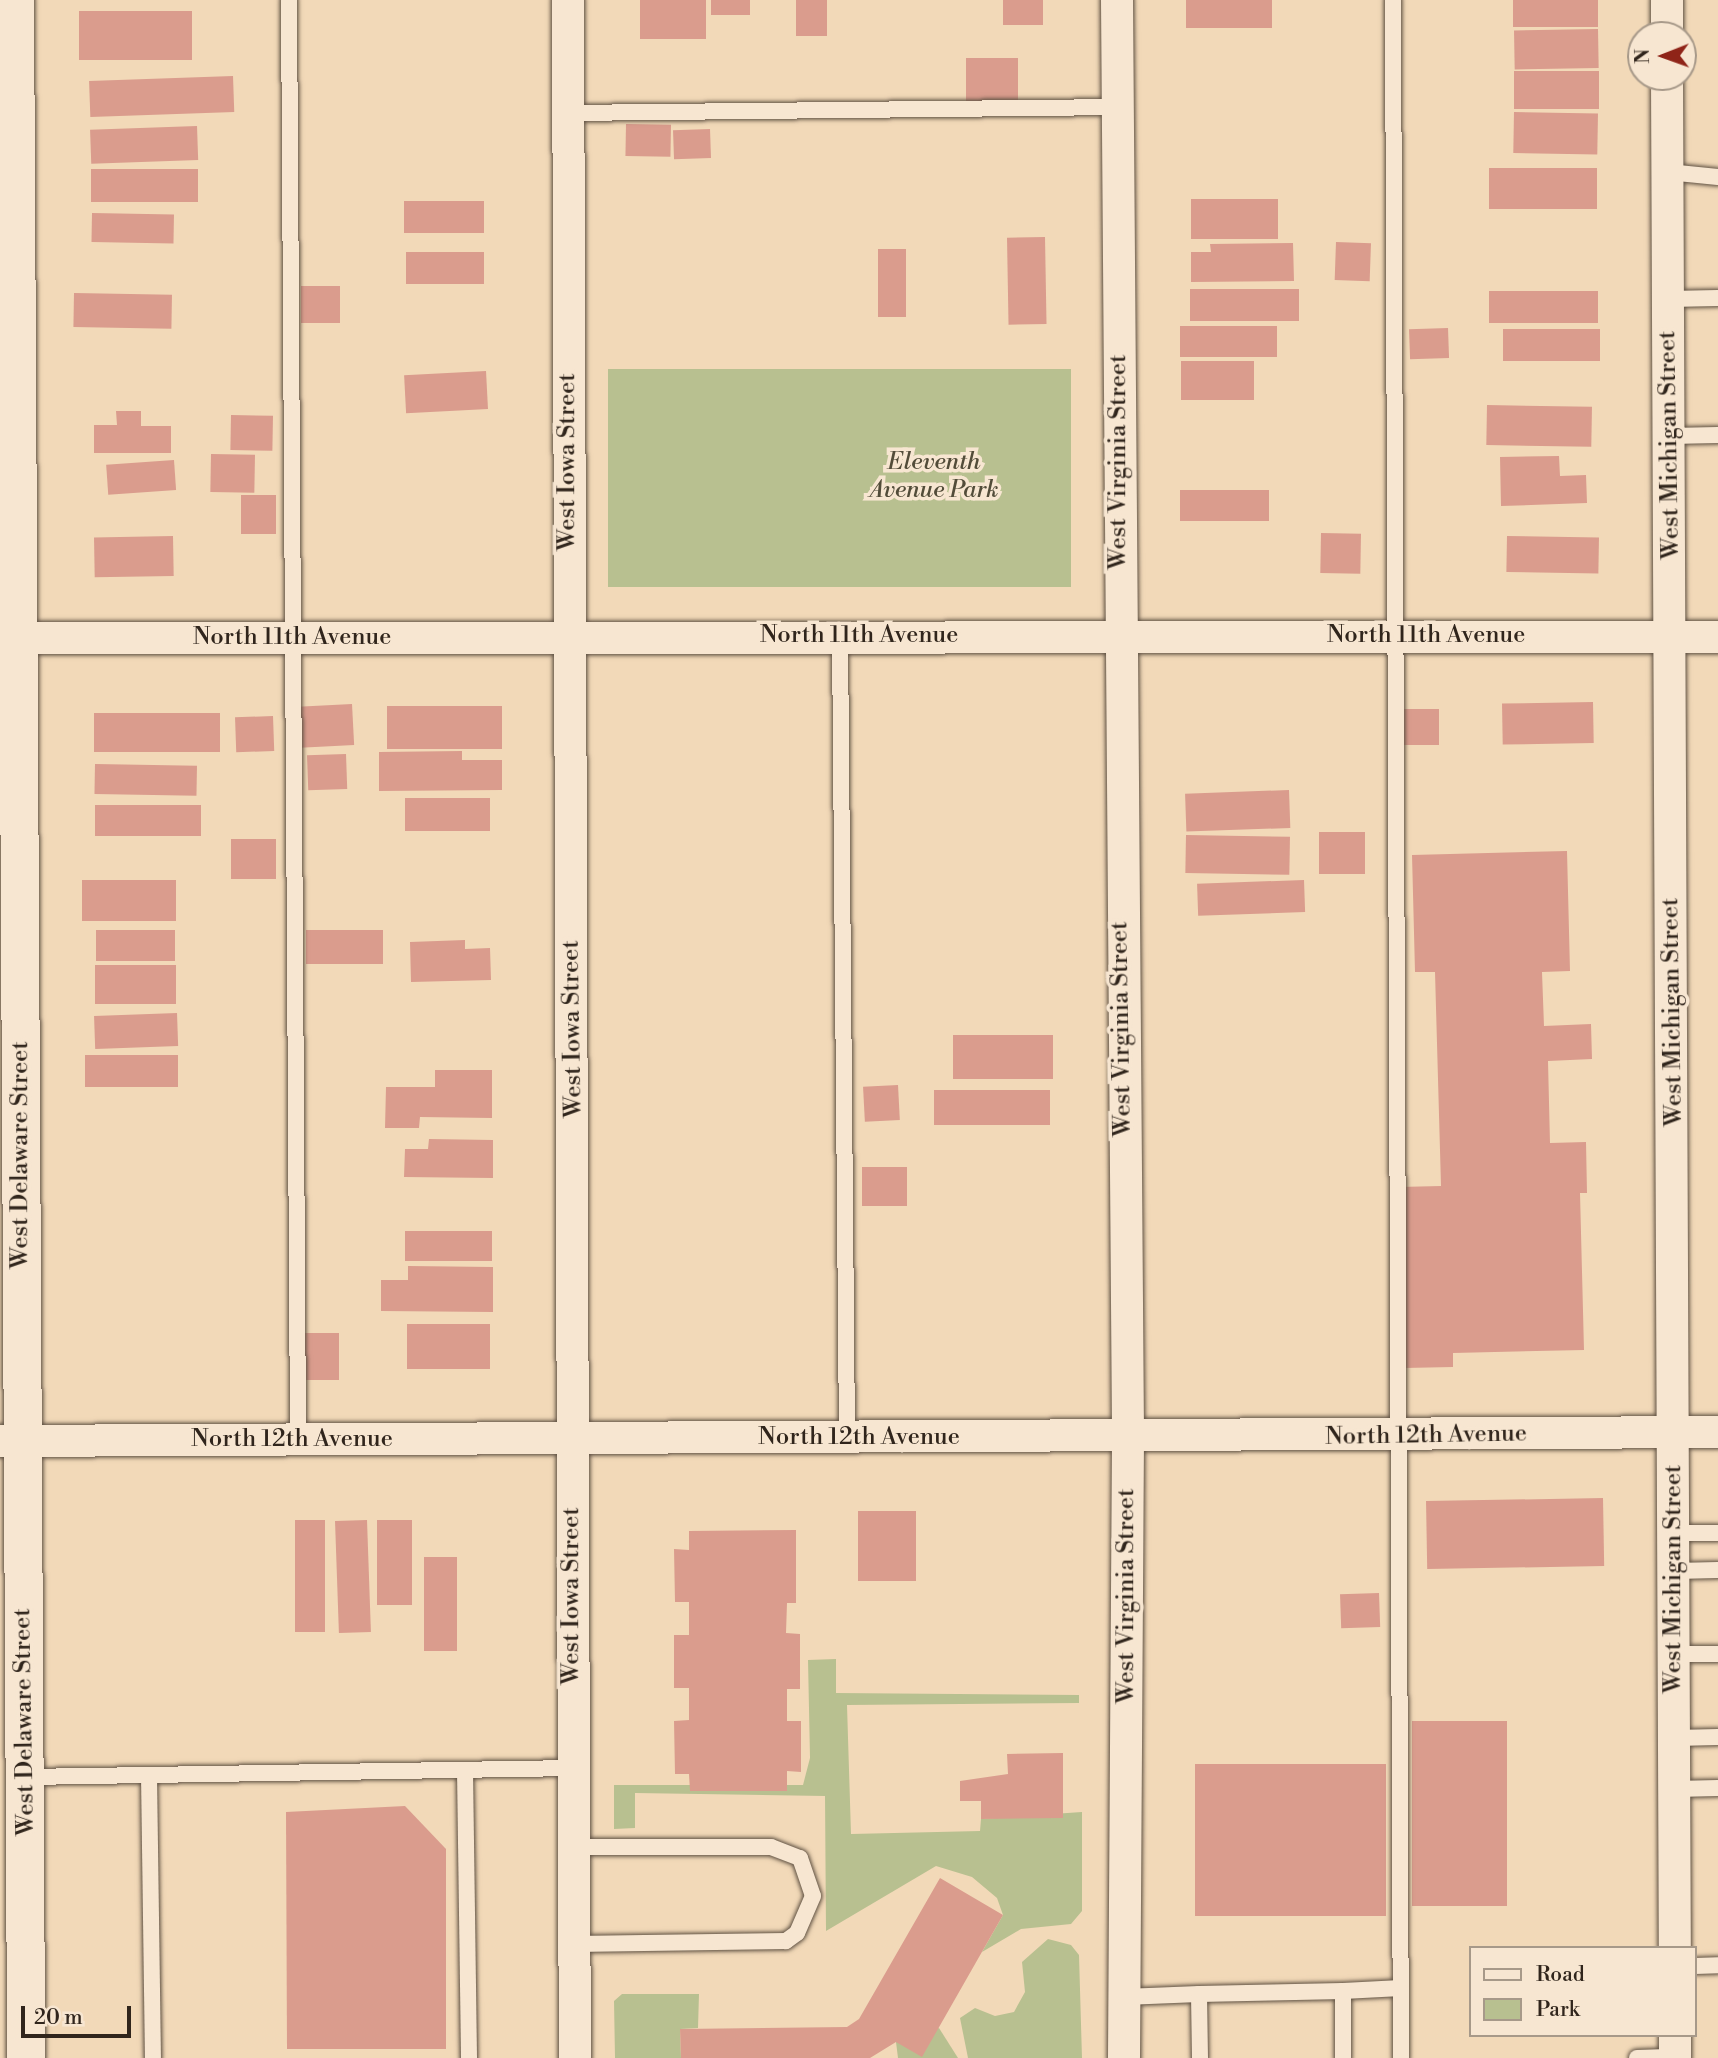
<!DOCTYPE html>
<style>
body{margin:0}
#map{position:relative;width:1718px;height:2058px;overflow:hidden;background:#f2d9b8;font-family:"Libre Bodoni",serif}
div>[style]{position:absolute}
.green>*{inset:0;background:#b8c090;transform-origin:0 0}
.building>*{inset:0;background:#da9c8d;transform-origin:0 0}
.roads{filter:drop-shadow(0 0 2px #605243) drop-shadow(0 0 2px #605243)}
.lane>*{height:16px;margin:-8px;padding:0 8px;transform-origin:8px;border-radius:8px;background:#f7e6d1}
.street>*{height:32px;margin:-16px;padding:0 16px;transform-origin:16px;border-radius:16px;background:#f7e6d1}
.secondary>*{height:38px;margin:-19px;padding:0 19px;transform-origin:19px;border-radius:19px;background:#f7e6d1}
span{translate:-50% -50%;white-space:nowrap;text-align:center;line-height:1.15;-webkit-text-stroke:7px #f7e6d1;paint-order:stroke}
.street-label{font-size:24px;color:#30251c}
.park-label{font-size:24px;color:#524c39;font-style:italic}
.legend{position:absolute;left:1469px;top:1946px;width:228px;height:91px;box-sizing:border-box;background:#f7e6d1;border:2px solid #a79989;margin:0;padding:9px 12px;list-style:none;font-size:21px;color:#30251c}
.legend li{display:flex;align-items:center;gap:14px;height:35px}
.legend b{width:35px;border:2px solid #a79989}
.north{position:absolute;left:1627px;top:21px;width:70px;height:70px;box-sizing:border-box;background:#f7e6d1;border:2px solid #a79989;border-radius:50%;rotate:269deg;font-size:19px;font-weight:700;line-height:28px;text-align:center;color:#30251c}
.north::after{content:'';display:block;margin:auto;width:24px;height:32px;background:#8f2418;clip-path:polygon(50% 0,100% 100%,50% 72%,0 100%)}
.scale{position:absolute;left:21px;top:2006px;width:110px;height:32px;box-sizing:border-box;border:4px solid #30251c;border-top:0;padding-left:9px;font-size:21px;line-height:24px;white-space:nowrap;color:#30251c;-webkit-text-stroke:5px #f7e6d1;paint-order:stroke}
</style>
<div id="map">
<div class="green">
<div style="left:608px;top:369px;width:463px;height:218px"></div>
<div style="clip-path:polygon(836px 1659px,836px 1693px,1079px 1695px,1079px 1703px,847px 1705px,851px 1834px,980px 1831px,981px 1819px,1082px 1812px,1082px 1911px,1071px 1924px,1021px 1929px,982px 1952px,1003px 1915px,997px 1898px,972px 1877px,936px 1866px,826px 1931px,825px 1796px,635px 1793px,635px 1828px,614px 1829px,614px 1785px,803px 1785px,810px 1758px,808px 1660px)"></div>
<div style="clip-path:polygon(1048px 1939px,1071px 1945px,1079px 1955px,1082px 2058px,968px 2058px,960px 2018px,975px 2008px,995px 2016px,1014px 2012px,1025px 1992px,1022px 1962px)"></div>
<div style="clip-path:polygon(622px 1994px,699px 1994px,698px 2028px,680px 2029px,681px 2058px,615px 2058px,614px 2001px)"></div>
<div style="clip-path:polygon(939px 2028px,958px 2058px,898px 2058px,896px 2042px)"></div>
</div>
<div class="building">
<div style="left:640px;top:0;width:66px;height:39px"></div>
<div style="left:711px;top:0;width:39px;height:15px"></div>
<div style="left:796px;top:0;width:31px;height:36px"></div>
<div style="left:1003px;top:0;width:40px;height:25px"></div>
<div style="left:1186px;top:0;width:86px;height:28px"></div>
<div style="left:1513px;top:0;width:85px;height:27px"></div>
<div style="left:192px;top:11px;width:49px;height:113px;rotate:90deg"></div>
<div style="left:1598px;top:29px;width:39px;height:84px;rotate:89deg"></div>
<div style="left:1018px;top:58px;width:43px;height:52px;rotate:90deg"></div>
<div style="left:1514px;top:71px;width:85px;height:38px"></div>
<div style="left:233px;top:76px;width:36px;height:144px;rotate:88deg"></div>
<div style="left:1514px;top:112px;width:84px;height:41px;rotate:1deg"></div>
<div style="left:626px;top:124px;width:45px;height:32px;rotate:1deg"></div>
<div style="left:197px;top:126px;width:34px;height:107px;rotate:88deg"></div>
<div style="left:710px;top:129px;width:29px;height:37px;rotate:88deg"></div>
<div style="left:1489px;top:168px;width:108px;height:41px"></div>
<div style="left:198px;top:169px;width:33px;height:107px;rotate:90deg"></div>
<div style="left:1191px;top:199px;width:87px;height:40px"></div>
<div style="left:404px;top:201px;width:80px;height:32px"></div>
<div style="left:92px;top:213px;width:82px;height:29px;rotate:1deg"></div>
<div style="left:1045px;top:237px;width:87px;height:38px;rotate:89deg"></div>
<div style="left:1336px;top:242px;width:35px;height:38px;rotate:2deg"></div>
<div style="clip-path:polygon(1293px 243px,1294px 281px,1191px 282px,1191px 252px,1211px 252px,1210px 244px)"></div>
<div style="left:878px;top:249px;width:28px;height:68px"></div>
<div style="left:484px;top:252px;width:32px;height:78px;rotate:90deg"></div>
<div style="left:301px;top:286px;width:39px;height:37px"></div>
<div style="left:1299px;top:289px;width:32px;height:109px;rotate:90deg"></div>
<div style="left:1489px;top:291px;width:109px;height:32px"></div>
<div style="left:74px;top:293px;width:98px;height:34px;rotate:1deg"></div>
<div style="left:1180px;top:326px;width:97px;height:31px"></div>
<div style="left:1448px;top:328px;width:30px;height:39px;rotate:88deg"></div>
<div style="left:1600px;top:329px;width:32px;height:97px;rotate:90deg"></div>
<div style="left:1181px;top:361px;width:73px;height:39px"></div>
<div style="left:486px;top:371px;width:38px;height:82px;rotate:87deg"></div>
<div style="left:1487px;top:405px;width:105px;height:40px;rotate:1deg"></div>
<div style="clip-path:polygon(116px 411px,141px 411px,141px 426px,171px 426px,171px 453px,94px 453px,94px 425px,117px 425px)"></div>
<div style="left:231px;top:415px;width:42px;height:35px;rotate:1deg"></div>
<div style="left:211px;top:454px;width:44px;height:38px;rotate:1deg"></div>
<div style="clip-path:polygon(1559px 456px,1560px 476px,1586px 475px,1587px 503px,1501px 506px,1500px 457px)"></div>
<div style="left:174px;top:460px;width:30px;height:68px;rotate:86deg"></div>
<div style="left:1180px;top:490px;width:89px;height:31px"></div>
<div style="left:241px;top:495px;width:35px;height:39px"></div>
<div style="left:1321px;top:533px;width:40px;height:40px;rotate:1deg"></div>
<div style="left:173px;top:536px;width:40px;height:79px;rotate:89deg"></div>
<div style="left:1507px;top:536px;width:92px;height:36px;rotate:1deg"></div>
<div style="left:1593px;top:702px;width:41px;height:91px;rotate:89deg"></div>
<div style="left:352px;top:704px;width:41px;height:54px;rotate:87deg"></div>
<div style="left:387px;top:706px;width:115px;height:43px"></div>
<div style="left:1404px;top:709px;width:35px;height:36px"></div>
<div style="left:220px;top:713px;width:39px;height:126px;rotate:90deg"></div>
<div style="left:273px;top:716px;width:35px;height:38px;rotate:88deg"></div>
<div style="clip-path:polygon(462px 751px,462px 760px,502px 760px,502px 790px,379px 791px,379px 752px)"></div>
<div style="left:346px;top:754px;width:35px;height:39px;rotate:88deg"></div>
<div style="left:95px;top:764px;width:102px;height:30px;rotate:1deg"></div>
<div style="left:1289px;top:790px;width:38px;height:104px;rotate:88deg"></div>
<div style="left:405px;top:798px;width:85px;height:33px"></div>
<div style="left:95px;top:805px;width:106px;height:31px"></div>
<div style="left:1319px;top:832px;width:46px;height:42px"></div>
<div style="left:1186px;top:835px;width:104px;height:38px;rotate:1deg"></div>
<div style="left:231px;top:839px;width:45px;height:40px"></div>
<div style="clip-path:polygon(1567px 851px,1570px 971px,1542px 972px,1544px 1026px,1591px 1024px,1592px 1059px,1548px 1061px,1550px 1143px,1586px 1142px,1587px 1193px,1580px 1193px,1584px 1350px,1453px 1353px,1453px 1367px,1404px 1368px,1399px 1187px,1441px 1186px,1435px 972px,1415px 972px,1412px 855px)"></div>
<div style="left:82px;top:880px;width:94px;height:41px"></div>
<div style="left:1304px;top:880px;width:32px;height:107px;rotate:88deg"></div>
<div style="left:96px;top:930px;width:79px;height:31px"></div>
<div style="left:383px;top:930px;width:34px;height:77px;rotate:90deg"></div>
<div style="clip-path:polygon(465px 940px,465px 949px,490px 948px,491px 980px,411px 982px,410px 942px)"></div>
<div style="left:95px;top:965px;width:81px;height:39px"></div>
<div style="left:177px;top:1013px;width:33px;height:83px;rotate:88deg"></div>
<div style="left:1053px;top:1035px;width:44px;height:100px;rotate:90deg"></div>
<div style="left:85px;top:1055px;width:93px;height:32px"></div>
<div style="clip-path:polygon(435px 1070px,492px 1070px,492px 1118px,420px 1117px,419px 1128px,385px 1128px,386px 1087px,435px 1087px)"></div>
<div style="left:898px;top:1085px;width:35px;height:35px;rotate:87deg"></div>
<div style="left:934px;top:1090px;width:116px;height:35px"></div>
<div style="clip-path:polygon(429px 1139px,493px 1140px,493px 1178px,404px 1177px,405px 1149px,428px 1149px)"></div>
<div style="left:907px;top:1167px;width:39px;height:45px;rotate:90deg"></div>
<div style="left:492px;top:1231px;width:30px;height:87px;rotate:90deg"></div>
<div style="clip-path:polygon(408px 1266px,493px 1267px,493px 1312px,381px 1311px,381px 1280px,408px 1280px)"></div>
<div style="left:407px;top:1324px;width:83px;height:45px"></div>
<div style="left:303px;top:1333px;width:36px;height:47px"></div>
<div style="left:1603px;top:1498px;width:68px;height:177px;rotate:89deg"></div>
<div style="left:858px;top:1511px;width:58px;height:70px"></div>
<div style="left:295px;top:1520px;width:30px;height:112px"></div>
<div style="left:367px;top:1520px;width:112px;height:32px;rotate:88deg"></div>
<div style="left:377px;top:1520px;width:35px;height:85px"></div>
<div style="clip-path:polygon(796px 1530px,796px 1603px,787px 1603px,786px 1633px,800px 1634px,800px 1689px,787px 1689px,787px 1721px,801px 1721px,801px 1772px,787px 1771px,787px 1791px,690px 1791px,689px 1774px,675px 1774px,674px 1721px,689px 1720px,689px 1688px,674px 1688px,674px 1635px,689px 1635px,689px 1602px,675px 1602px,674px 1549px,689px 1550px,689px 1531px)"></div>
<div style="left:424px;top:1557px;width:33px;height:94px"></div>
<div style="left:1379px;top:1593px;width:34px;height:39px;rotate:88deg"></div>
<div style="left:1507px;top:1721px;width:185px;height:95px;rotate:90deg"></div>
<div style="clip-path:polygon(1063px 1753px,1063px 1818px,981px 1819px,981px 1801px,960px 1801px,960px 1781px,1008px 1774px,1007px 1754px)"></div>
<div style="left:1195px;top:1764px;width:191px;height:152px"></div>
<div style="clip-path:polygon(405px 1806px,446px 1849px,446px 2049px,287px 2049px,286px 1812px)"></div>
<div style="clip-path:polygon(940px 1878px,1003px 1915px,922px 2057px,896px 2042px,870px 2058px,681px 2058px,680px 2029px,847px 2027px,859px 2019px)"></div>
</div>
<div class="roads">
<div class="lane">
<div style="left:289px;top:0;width:1439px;rotate:89.64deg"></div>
<div style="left:1393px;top:0;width:2058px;rotate:89.78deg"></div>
<div style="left:567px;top:113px;width:551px;rotate:-0.62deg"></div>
<div style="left:1668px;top:172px;width:50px;rotate:5.7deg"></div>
<div style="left:1669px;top:299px;width:49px;rotate:-1.2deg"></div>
<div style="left:1670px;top:436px;width:48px;rotate:-1.2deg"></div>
<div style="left:840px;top:636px;width:802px;rotate:89.5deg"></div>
<div style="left:1675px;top:1533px;width:43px"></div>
<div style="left:1675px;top:1571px;width:43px;rotate:-1.3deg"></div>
<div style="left:1675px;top:1654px;width:43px"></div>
<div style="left:1675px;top:1738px;width:43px;rotate:-1.3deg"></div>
<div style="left:465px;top:1770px;width:288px;rotate:89.2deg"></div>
<div style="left:149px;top:1775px;width:283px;rotate:89.2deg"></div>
<div style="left:26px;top:1777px;width:546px;rotate:-0.94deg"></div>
<div style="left:1675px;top:1789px;width:43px;rotate:-1.3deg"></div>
<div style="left:573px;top:1847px;width:198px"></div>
<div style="left:771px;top:1847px;width:31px;rotate:21deg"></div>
<div style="left:800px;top:1858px;width:40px;rotate:71.1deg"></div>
<div style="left:813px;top:1896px;width:40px;rotate:113.4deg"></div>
<div style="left:797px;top:1933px;width:14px;rotate:144deg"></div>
<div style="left:786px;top:1941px;width:212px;rotate:179.2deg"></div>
<div style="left:1695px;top:1966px;width:23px;rotate:-2deg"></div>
<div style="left:1343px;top:1991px;width:58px;rotate:-3deg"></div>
<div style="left:1124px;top:1997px;width:75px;rotate:-2.3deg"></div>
<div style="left:1200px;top:2058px;width:64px;rotate:-90.9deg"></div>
<div style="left:1199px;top:1994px;width:144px;rotate:-1.2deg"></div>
<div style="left:1343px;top:1991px;width:67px;rotate:90deg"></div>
<div style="left:1637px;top:2058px;width:38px;rotate:-2deg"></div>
</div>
<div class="street">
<div style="left:568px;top:0;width:2058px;rotate:89.81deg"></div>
<div style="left:1117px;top:0;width:1438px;rotate:89.56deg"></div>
<div style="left:1128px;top:1438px;width:620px;rotate:90.37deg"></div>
<div style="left:1667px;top:0;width:35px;rotate:90deg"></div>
<div style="left:1667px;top:77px;width:1871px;rotate:89.76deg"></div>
<div style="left:0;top:638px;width:1718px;rotate:-0.03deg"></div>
<div style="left:0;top:1441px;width:1718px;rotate:-0.3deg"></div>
<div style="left:1675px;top:2058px;width:23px;rotate:-90deg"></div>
</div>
<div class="secondary">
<div style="left:15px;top:0;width:2058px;rotate:89.69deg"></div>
</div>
</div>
<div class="street-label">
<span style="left:1670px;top:445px;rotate:-91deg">West Michigan Street</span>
<span style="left:568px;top:462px;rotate:-90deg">West Iowa Street</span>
<span style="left:1119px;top:462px;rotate:-90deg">West Virginia Street</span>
<span style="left:859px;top:636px">North 11th Avenue</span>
<span style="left:1426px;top:636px">North 11th Avenue</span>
<span style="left:292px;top:638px">North 11th Avenue</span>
<span style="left:1673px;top:1012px;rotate:-91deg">West Michigan Street</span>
<span style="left:573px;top:1029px;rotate:-91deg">West Iowa Street</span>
<span style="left:1122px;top:1029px;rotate:-91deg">West Virginia Street</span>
<span style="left:21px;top:1155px;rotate:-90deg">West Delaware Street</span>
<span style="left:1426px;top:1436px;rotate:-1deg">North 12th Avenue</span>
<span style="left:859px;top:1438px">North 12th Avenue</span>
<span style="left:292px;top:1440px">North 12th Avenue</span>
<span style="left:1674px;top:1579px;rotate:-90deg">West Michigan Street</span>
<span style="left:572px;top:1596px;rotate:-90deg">West Iowa Street</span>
<span style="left:1127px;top:1596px;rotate:-90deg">West Virginia Street</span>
<span style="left:25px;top:1722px;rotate:-91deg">West Delaware Street</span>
</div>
<div class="park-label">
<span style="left:934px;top:477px">Eleventh<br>Avenue Park</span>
</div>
<ul class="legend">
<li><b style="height:9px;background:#f7e6d1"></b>Road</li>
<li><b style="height:19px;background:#b8c090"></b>Park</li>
</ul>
<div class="north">N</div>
<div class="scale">20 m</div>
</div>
